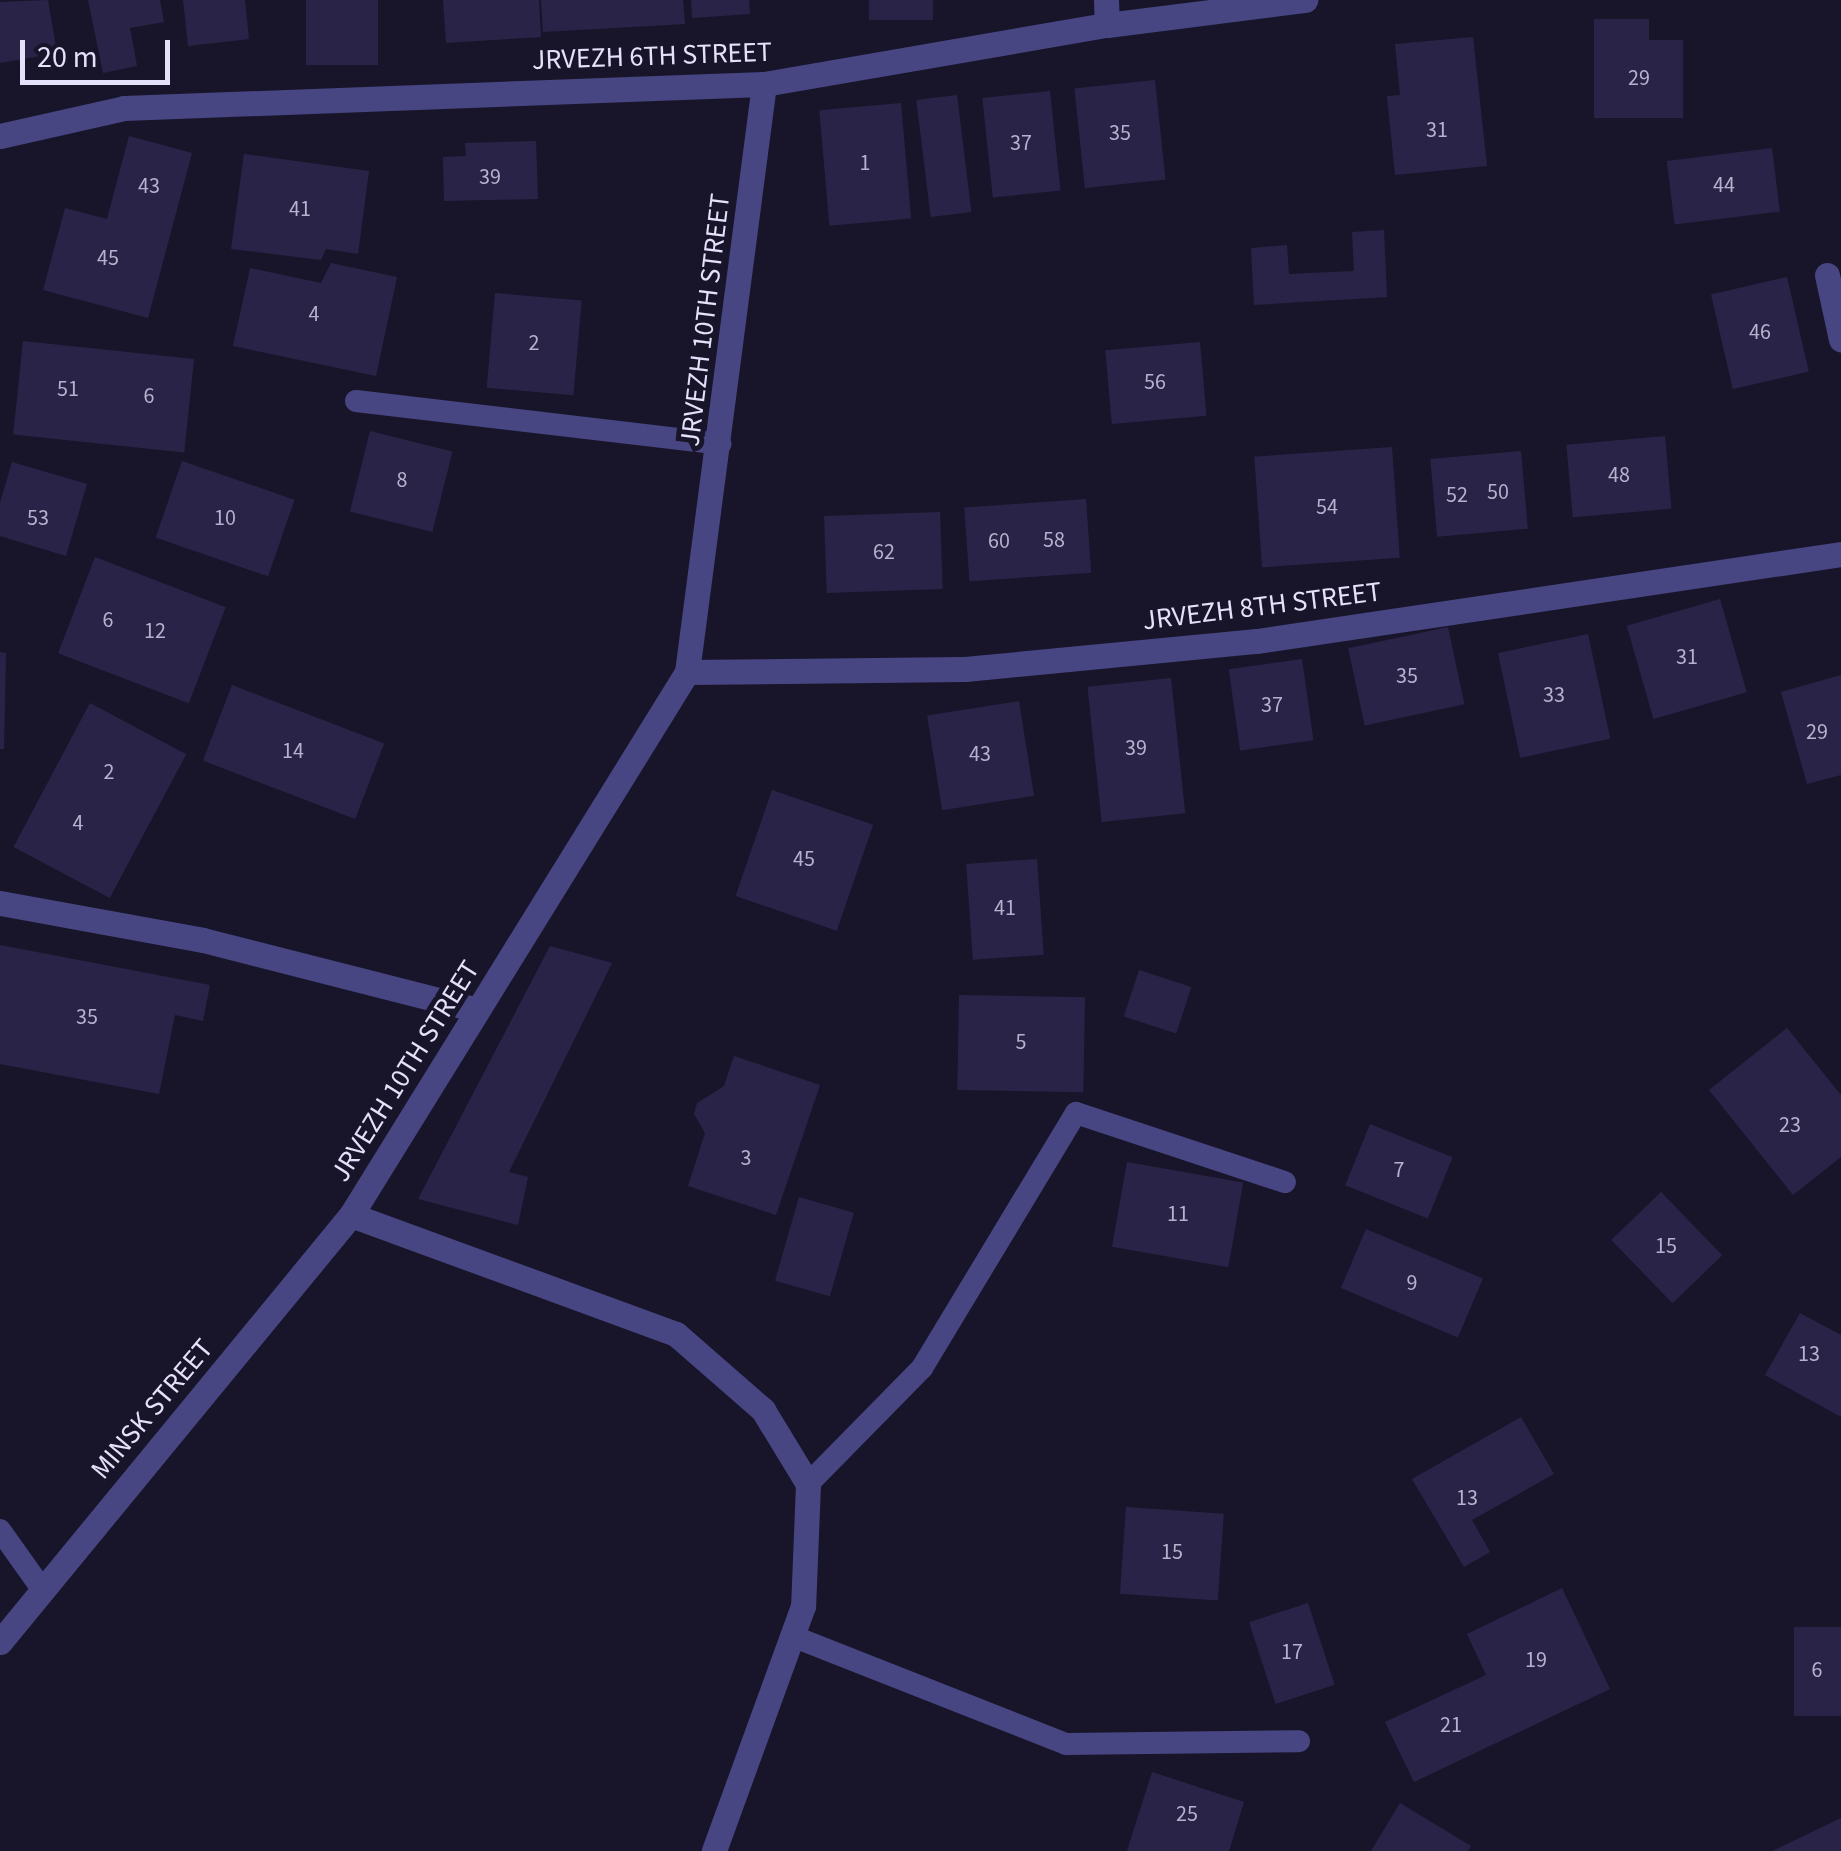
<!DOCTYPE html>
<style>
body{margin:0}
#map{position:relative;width:1841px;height:1851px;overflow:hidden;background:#18152a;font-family:"Source Sans 3",sans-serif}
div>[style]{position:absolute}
.building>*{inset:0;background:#2a2348;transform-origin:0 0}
.service>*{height:22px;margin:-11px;padding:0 11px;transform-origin:11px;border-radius:11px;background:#474682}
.minor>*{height:25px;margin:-12.5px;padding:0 12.5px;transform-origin:12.5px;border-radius:12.5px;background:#474682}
.tertiary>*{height:25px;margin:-12.5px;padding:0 12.5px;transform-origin:12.5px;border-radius:12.5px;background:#474682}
span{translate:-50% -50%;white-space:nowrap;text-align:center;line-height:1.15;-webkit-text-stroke:10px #18152a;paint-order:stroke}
.number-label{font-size:22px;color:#b6b2ce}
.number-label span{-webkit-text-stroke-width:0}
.street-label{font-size:28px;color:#e4e2fb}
.scale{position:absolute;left:20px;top:40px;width:150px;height:45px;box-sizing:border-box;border:5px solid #e4e2fb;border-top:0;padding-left:12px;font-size:30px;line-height:35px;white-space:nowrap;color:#e4e2fb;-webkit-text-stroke:8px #18152a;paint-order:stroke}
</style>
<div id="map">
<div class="building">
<div style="clip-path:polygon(48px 0,57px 53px,0 63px,0 2px)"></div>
<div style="clip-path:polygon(88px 0,160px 0,164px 22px,130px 28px,137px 66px,103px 73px)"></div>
<div style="clip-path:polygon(183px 0,245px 0,249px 39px,188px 46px)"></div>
<div style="left:306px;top:0;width:72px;height:65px"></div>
<div style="clip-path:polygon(443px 0,539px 0,541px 37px,446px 43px)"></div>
<div style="clip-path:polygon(541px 0,683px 0,685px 24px,543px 32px)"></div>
<div style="clip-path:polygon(691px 0,749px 0,750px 14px,692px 18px)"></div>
<div style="left:869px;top:0;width:64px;height:20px"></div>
<div style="clip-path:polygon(1594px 19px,1649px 19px,1649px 40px,1683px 40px,1683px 118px,1594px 118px)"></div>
<div style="clip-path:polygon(1473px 37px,1487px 166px,1395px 175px,1387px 96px,1400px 95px,1395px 44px)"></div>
<div style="left:1155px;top:80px;width:100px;height:81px;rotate:84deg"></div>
<div style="left:1050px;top:91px;width:100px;height:68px;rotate:84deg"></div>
<div style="left:957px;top:95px;width:118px;height:41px;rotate:83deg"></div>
<div style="left:901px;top:103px;width:116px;height:82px;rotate:85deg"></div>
<div style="clip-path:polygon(129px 136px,192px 153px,148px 318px,43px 290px,65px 208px,107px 219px)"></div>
<div style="clip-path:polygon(536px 141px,538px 199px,444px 201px,443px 157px,466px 156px,465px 143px)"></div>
<div style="left:1772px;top:148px;width:64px;height:106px;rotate:83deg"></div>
<div style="clip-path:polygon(244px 154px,369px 171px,358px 254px,326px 249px,321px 260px,231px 249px)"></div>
<div style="clip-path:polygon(1384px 230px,1387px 297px,1254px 305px,1251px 248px,1287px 245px,1289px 274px,1354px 271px,1352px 232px)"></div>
<div style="clip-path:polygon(331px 263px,397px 277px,376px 376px,233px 346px,250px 268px,321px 283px)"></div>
<div style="left:1787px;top:277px;width:97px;height:78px;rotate:77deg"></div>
<div style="left:495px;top:293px;width:87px;height:95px;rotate:5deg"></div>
<div style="left:23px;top:341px;width:172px;height:94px;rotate:6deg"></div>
<div style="left:1200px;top:342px;width:74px;height:95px;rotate:85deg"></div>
<div style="left:370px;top:431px;width:85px;height:83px;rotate:14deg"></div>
<div style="left:1665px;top:436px;width:73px;height:99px;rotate:85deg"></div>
<div style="left:1392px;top:447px;width:111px;height:138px;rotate:86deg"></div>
<div style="left:1521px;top:451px;width:78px;height:91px;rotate:85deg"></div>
<div style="left:182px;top:461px;width:119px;height:81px;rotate:19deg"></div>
<div style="clip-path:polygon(12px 462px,87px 484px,66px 556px,0 536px,0 503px)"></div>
<div style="left:1086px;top:499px;width:74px;height:122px;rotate:86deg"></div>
<div style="left:940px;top:512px;width:77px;height:116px;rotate:88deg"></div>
<div style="left:95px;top:557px;width:140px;height:103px;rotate:21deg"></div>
<div style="left:1720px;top:599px;width:97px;height:97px;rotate:74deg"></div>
<div style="left:1448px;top:627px;width:79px;height:102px;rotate:78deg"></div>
<div style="left:1588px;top:634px;width:107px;height:92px;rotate:78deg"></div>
<div style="clip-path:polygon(0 652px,6px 653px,4px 749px,0 749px)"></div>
<div style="left:1302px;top:659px;width:82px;height:74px;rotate:82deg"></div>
<div style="clip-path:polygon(1841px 675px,1841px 775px,1807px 784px,1781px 692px)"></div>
<div style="left:1171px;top:678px;width:136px;height:84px;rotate:84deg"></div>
<div style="left:232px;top:685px;width:163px;height:81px;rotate:21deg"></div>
<div style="left:1019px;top:701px;width:96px;height:93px;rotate:81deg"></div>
<div style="left:90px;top:703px;width:109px;height:163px;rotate:28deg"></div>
<div style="left:772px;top:790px;width:107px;height:112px;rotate:19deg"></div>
<div style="left:1037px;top:859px;width:96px;height:71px;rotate:86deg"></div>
<div style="clip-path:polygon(0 945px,210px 985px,203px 1021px,175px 1015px,159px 1094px,0 1064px)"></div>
<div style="clip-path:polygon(550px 946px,612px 963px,509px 1172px,528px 1177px,518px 1225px,418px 1199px)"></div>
<div style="left:1139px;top:970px;width:55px;height:49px;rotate:18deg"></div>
<div style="left:959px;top:995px;width:126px;height:95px;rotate:1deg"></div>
<div style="clip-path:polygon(1787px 1028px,1841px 1095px,1841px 1157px,1793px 1195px,1709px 1090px)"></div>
<div style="clip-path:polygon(734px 1056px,820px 1085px,776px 1215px,688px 1186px,705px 1133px,694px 1114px,697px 1103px,724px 1086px)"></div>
<div style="left:1370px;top:1124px;width:89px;height:66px;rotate:22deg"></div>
<div style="left:1127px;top:1162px;width:118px;height:86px;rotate:10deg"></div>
<div style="left:1661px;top:1192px;width:88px;height:69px;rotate:46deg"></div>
<div style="left:799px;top:1197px;width:57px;height:87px;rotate:16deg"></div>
<div style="left:1366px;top:1229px;width:127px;height:64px;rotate:23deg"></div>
<div style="clip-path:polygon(1800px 1313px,1841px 1335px,1841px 1417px,1765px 1375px)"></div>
<div style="clip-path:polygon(1521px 1417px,1554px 1474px,1472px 1520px,1490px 1552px,1464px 1567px,1412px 1479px)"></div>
<div style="left:1126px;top:1507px;width:98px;height:87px;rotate:4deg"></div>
<div style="clip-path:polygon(1562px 1588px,1610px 1689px,1414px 1782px,1385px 1722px,1486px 1675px,1467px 1634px)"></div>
<div style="left:1308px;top:1603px;width:86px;height:62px;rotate:72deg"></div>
<div style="left:1794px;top:1627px;width:47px;height:89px"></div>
<div style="clip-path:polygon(1152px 1772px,1244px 1802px,1229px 1851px,1127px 1851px)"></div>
<div style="clip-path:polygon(1400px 1803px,1471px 1846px,1468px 1851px,1371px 1851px)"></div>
<div style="clip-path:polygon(1841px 1818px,1841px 1851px,1772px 1851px)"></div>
</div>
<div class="service">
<div style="left:356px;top:401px;width:367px;rotate:6.7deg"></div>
<div style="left:808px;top:1484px;width:163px;rotate:-45.5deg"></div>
<div style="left:922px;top:1368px;width:298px;rotate:-58.9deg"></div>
<div style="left:1076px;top:1113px;width:220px;rotate:18.3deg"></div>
<div style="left:0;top:1530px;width:72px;rotate:54.6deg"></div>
<div style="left:792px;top:1636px;width:295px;rotate:21.5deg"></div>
<div style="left:1066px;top:1744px;width:233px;rotate:-0.7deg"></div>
</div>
<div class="minor">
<div style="left:1106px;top:0;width:25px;rotate:88deg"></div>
<div style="left:0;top:136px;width:127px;rotate:-12.7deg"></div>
<div style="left:124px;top:108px;width:640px;rotate:-2.15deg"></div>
<div style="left:764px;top:84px;width:348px;rotate:-9.8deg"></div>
<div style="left:1107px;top:25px;width:200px;rotate:-7.2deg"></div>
<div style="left:1827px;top:275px;width:66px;rotate:77.7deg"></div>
<div style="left:687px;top:672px;width:278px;rotate:-0.6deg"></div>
<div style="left:965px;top:669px;width:293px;rotate:-5.5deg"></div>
<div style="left:1257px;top:641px;width:590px;rotate:-8.47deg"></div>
<div style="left:0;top:903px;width:206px;rotate:10.3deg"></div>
<div style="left:203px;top:940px;width:283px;rotate:14.3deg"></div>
<div style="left:351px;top:1215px;width:639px;rotate:-58.25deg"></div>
<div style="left:687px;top:672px;width:593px;rotate:-82.54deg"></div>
</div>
<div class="tertiary">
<div style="left:0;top:1642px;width:553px;rotate:-50.58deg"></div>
<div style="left:351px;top:1215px;width:346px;rotate:20.1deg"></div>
<div style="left:676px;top:1334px;width:116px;rotate:41.1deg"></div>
<div style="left:763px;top:1410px;width:87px;rotate:58.7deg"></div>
<div style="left:808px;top:1484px;width:122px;rotate:92.3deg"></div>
<div style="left:803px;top:1606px;width:261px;rotate:110deg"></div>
</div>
<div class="number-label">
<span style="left:1639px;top:79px">29</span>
<span style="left:1437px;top:131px">31</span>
<span style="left:1120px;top:134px">35</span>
<span style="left:1021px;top:144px">37</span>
<span style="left:865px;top:164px">1</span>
<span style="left:490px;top:178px">39</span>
<span style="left:1724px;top:186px">44</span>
<span style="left:149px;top:187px">43</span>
<span style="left:300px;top:210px">41</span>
<span style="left:108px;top:259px">45</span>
<span style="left:314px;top:315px">4</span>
<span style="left:1760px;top:333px">46</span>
<span style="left:534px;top:344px">2</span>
<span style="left:1155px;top:383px">56</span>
<span style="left:68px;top:390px">51</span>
<span style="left:149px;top:397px">6</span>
<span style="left:1619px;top:476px">48</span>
<span style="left:402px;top:481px">8</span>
<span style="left:1498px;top:493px">50</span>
<span style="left:1457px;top:496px">52</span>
<span style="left:1327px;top:508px">54</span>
<span style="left:38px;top:519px">53</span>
<span style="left:225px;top:519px">10</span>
<span style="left:1054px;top:541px">58</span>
<span style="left:999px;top:542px">60</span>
<span style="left:884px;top:553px">62</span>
<span style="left:108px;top:621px">6</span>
<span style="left:155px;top:632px">12</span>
<span style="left:1687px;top:658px">31</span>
<span style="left:1407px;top:677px">35</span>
<span style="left:1554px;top:696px">33</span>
<span style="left:1272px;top:706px">37</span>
<span style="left:1817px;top:733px">29</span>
<span style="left:1136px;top:749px">39</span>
<span style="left:293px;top:752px">14</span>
<span style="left:980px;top:755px">43</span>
<span style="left:109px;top:773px">2</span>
<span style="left:78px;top:824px">4</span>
<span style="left:804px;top:860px">45</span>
<span style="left:1005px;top:909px">41</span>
<span style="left:87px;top:1018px">35</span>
<span style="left:1021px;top:1043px">5</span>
<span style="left:1790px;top:1126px">23</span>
<span style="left:746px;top:1159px">3</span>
<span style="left:1399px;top:1171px">7</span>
<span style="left:1178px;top:1215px">11</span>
<span style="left:1666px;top:1247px">15</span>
<span style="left:1412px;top:1284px">9</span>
<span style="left:1809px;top:1355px">13</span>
<span style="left:1467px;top:1499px">13</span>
<span style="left:1172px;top:1553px">15</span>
<span style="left:1292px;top:1653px">17</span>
<span style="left:1536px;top:1661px">19</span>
<span style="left:1817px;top:1671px">6</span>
<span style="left:1451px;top:1726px">21</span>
<span style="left:1187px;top:1815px">25</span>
</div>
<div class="street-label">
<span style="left:652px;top:56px;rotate:-2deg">JRVEZH 6TH STREET</span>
<span style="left:705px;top:320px;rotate:-83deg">JRVEZH 10TH STREET</span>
<span style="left:1262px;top:606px;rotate:-7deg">JRVEZH 8TH STREET</span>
<span style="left:405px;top:1071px;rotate:-58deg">JRVEZH 10TH STREET</span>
<span style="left:152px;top:1409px;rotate:-50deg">MINSK STREET</span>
</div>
<div class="scale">20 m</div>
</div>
